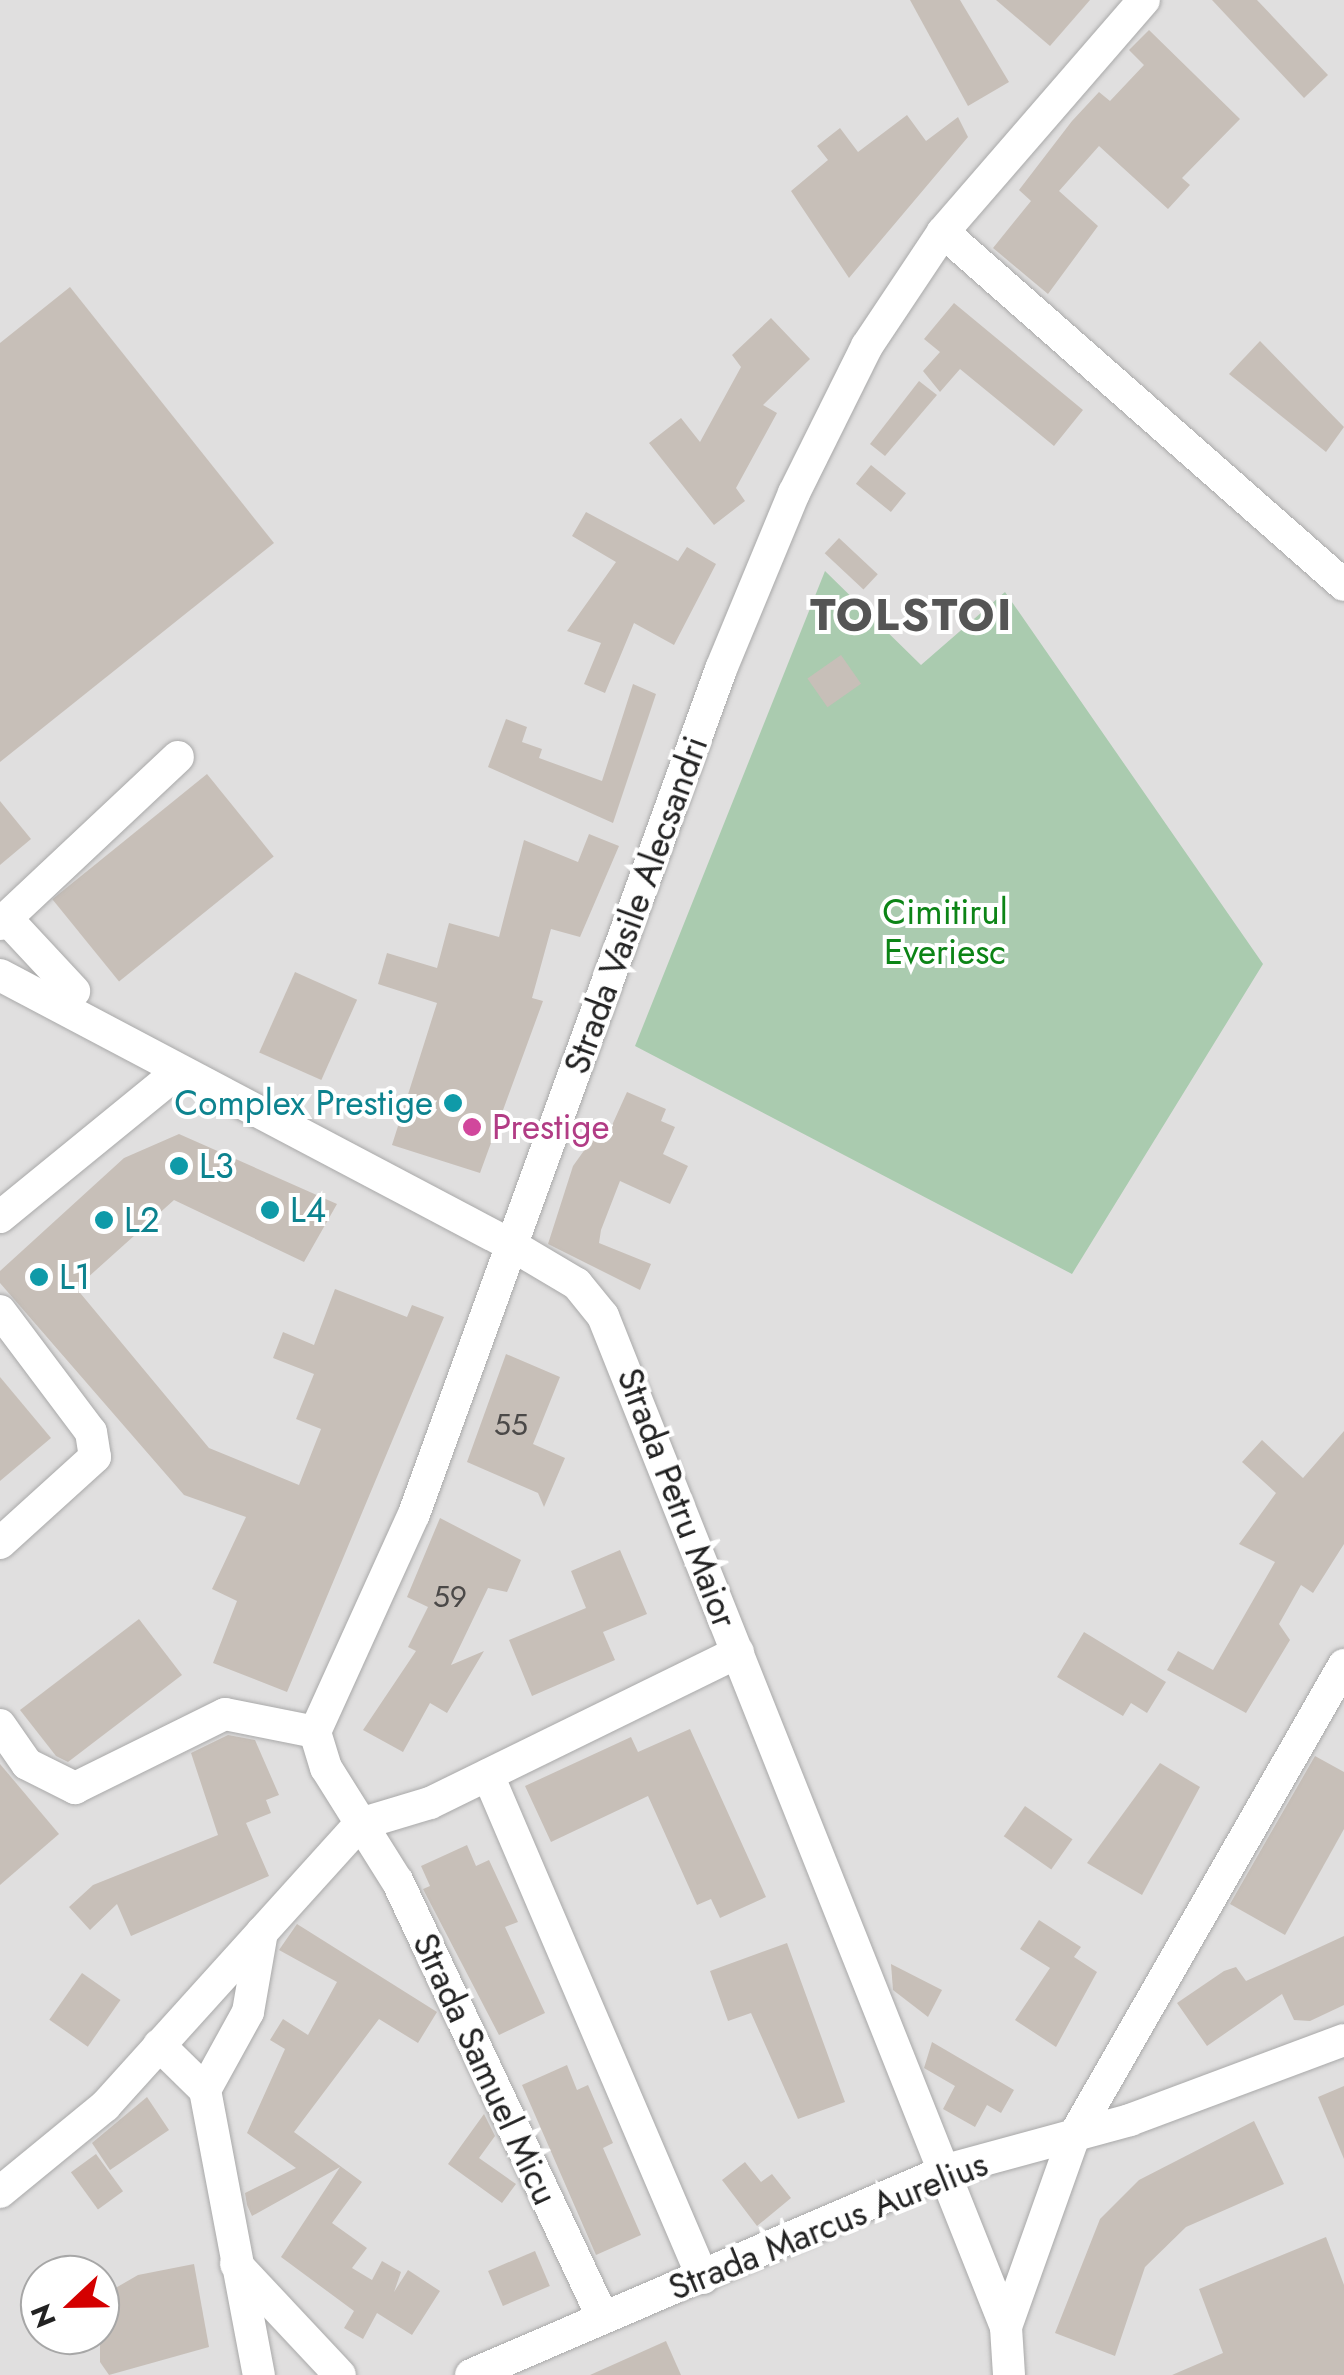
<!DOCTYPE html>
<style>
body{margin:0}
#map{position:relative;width:1344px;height:2375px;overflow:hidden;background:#f2efe9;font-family:Jost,sans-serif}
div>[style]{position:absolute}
.residential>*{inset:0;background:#e0dfdf}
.cemetery>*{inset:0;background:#aacbaf}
.building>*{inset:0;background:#c7bfb8;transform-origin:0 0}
.roads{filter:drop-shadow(0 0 2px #a9a9a9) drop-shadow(0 0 2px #a9a9a9)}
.minor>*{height:32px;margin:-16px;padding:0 16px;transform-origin:16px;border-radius:16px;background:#fff}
.dots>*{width:28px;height:28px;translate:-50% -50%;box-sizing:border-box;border:5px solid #fff;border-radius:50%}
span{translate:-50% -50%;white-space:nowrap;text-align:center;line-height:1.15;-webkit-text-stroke:8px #fff;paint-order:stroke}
.number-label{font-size:30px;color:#4b4948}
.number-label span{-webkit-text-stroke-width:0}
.street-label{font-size:35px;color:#222}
.park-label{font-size:35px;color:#0c8416}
.culture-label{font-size:35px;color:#0d838f}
.right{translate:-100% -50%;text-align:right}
.left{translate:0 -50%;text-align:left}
.hotel-label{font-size:35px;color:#b23c85}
.district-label{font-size:45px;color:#555;font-weight:700;letter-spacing:2.5px}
.north{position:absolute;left:20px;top:2255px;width:100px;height:100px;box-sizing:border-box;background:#fff;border:2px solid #a7a7a7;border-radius:50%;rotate:248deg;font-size:28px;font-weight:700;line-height:40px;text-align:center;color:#222}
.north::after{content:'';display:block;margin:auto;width:35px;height:45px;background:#d40000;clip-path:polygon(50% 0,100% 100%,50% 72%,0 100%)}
</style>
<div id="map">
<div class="residential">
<div style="clip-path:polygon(evenodd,0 0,1344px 0,1344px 2375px,0 2375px,0 0,40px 2275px,100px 2275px,100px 2335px,40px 2335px,40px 2275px)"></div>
</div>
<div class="cemetery">
<div style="clip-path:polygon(825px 571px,921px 665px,1005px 592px,1263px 964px,1072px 1274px,635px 1046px)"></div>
</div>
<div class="building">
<div style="clip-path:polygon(910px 0,960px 0,1009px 82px,968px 106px)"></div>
<div style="clip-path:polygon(996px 0,1090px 0,1050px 46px)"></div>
<div style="clip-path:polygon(1212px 0,1257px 0,1328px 75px,1304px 98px)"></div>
<div style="clip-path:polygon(1149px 30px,1240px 119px,1182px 178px,1190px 185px,1168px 209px,1099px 146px,1059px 191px,1098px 226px,1048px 294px,993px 248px,1031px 201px,1019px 190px,1072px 121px,1099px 92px,1110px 101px,1144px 65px,1129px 50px)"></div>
<div style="clip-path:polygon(907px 115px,926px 141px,958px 117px,968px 137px,849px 278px,791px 191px,828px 160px,817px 146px,840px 128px,858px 152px)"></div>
<div style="clip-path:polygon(70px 287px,274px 543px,0 762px,0 343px)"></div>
<div style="clip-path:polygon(954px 303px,1083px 410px,1054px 446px,960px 369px,940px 392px,923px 371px,940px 352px,924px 339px)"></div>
<div style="clip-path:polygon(771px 318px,810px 359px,763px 405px,777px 413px,736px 488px,745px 501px,714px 525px,649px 443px,681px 418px,700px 442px,741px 367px,732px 355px)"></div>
<div style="clip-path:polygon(1260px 341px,1344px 427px,1326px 452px,1229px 374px)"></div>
<div style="clip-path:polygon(919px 381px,937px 395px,885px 456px,870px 444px)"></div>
<div style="left:871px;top:465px;width:45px;height:24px;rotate:39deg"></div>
<div style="clip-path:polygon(586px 512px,678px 561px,687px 547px,716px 564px,674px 645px,634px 623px,605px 693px,584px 684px,601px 643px,567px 631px,616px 562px,572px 536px)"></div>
<div style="left:839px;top:538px;width:53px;height:21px;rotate:43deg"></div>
<div style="left:841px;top:655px;width:35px;height:41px;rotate:55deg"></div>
<div style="clip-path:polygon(633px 684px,656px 694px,613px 823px,488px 767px,506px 719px,527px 727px,522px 742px,542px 749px,539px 758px,602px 781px)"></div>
<div style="left:207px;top:774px;width:106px;height:199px;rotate:51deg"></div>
<div style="clip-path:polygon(0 801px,31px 839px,0 865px)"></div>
<div style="clip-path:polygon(589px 834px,619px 846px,580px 937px,551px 929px,532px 998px,543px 1001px,480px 1173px,392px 1145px,437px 1003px,378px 984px,387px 953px,437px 968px,449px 923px,499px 937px,524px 840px,578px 862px)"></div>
<div style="left:295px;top:972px;width:68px;height:88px;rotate:24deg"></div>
<div style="clip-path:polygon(627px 1092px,666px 1109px,661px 1121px,675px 1127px,663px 1154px,688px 1166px,670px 1204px,620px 1181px,601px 1230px,599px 1243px,651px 1264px,640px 1290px,548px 1244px,573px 1166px,593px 1138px,604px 1143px)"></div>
<div style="clip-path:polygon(179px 1134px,337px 1204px,304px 1262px,174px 1200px,76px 1288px,209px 1448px,299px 1485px,321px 1429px,296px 1419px,314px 1374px,273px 1358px,283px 1332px,314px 1345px,335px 1289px,407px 1317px,412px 1305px,444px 1317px,287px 1692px,213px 1663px,237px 1601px,212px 1589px,246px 1517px,184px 1495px,0 1283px,0 1271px,124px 1158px)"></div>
<div style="clip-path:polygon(506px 1354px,560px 1377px,533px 1444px,565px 1458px,544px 1507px,538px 1493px,467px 1462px)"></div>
<div style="clip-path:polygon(0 1377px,51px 1438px,0 1481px)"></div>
<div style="clip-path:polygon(1344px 1431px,1344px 1544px,1313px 1593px,1301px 1585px,1279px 1624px,1290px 1640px,1246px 1713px,1167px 1670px,1178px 1651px,1213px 1670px,1275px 1562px,1239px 1544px,1276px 1493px,1242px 1462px,1262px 1440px,1303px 1478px)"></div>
<div style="clip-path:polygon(440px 1518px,521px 1560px,507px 1592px,488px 1588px,451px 1665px,484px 1651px,447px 1713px,430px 1703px,403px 1752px,363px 1730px,416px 1651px,408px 1647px,428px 1607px,407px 1597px)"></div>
<div style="clip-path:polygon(620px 1550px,647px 1614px,603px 1632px,615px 1660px,532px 1696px,509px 1640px,586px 1608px,571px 1571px)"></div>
<div style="clip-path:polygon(139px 1619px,182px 1675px,68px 1762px,56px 1756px,20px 1710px)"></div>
<div style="clip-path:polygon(1084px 1632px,1166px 1682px,1147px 1713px,1131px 1703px,1123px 1716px,1057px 1677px)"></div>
<div style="clip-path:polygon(690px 1729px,766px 1897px,720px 1918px,711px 1899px,697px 1905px,648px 1796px,551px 1842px,525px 1786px,631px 1737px,638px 1752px)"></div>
<div style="clip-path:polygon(228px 1735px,255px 1740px,279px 1795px,266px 1800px,271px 1813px,246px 1823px,269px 1876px,131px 1936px,117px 1904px,90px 1930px,69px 1907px,93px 1885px,218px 1835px,191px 1753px)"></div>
<div style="clip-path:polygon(1315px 1756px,1344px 1772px,1344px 1829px,1285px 1935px,1230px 1904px)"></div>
<div style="clip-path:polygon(1160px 1763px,1200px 1787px,1142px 1895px,1087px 1863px)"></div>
<div style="clip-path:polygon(0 1764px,59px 1834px,0 1885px)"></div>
<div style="left:1025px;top:1806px;width:58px;height:37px;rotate:35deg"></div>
<div style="clip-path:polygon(467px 1845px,476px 1866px,489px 1860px,518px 1922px,505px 1927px,545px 2013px,499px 2035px,423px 1889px,430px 1886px,421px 1866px)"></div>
<div style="clip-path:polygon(1039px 1920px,1081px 1947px,1074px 1957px,1097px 1972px,1056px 2047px,1015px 2020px,1050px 1968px,1020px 1949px)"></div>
<div style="clip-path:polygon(297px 1924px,437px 2012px,418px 2043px,379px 2019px,294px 2132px,362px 2182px,332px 2223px,367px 2248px,352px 2268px,372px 2280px,382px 2261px,401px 2272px,394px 2292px,408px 2270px,440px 2291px,412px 2335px,377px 2313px,363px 2339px,344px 2328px,354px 2311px,281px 2257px,340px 2167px,252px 2216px,247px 2205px,245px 2193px,296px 2168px,247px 2133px,285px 2049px,270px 2040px,283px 2019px,308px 2035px,337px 1982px,279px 1950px)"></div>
<div style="clip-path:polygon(1344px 1936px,1344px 2005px,1310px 2021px,1294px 2020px,1282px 1994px,1207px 2046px,1177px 2003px,1224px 1971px,1236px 1967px,1246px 1981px)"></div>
<div style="clip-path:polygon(787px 1943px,845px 2102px,798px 2119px,751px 2013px,728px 2021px,710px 1971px)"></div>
<div style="clip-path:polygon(891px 1964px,942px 1990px,928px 2017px,893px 1990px)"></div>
<div style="left:82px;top:1973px;width:47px;height:57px;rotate:35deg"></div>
<div style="clip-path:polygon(932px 2042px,1014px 2090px,1001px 2113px,987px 2105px,975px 2127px,943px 2109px,955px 2086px,924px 2068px)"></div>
<div style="clip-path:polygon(567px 2065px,577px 2090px,588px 2085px,613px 2143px,603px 2148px,641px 2235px,596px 2255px,522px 2085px)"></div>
<div style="clip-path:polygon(1344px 2086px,1344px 2159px,1318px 2097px)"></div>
<div style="clip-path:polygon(147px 2097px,169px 2130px,110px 2170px,92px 2143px)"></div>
<div style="clip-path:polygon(484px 2114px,495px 2136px,479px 2158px,516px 2184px,502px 2203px,448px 2164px)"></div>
<div style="clip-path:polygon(1254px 2121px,1284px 2184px,1186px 2227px,1145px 2267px,1115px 2356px,1055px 2333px,1100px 2219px,1139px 2180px)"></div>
<div style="left:96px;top:2154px;width:46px;height:31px;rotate:54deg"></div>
<div style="clip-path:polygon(745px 2162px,761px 2182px,772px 2174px,791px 2198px,757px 2226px,722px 2180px)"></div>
<div style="clip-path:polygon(1326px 2237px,1344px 2285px,1344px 2375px,1172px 2375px,1223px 2353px,1199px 2289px)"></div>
<div style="left:535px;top:2251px;width:38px;height:51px;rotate:67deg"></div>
<div style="clip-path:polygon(194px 2264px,209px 2347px,109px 2375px,100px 2362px,100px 2297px,138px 2275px)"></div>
<div style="clip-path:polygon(666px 2341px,681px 2375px,590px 2375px)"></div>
</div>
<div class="roads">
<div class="minor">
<div style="left:943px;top:232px;width:534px;rotate:41.36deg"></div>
<div style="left:6px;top:918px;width:100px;rotate:47deg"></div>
<div style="left:0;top:924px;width:244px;rotate:-43.2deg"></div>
<div style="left:0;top:975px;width:580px;rotate:27.85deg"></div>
<div style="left:513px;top:1246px;width:74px;rotate:30.7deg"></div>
<div style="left:577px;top:1284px;width:41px;rotate:50.9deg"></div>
<div style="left:603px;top:1316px;width:1088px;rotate:68.27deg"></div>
<div style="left:0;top:1217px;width:231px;rotate:-39.2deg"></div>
<div style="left:0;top:1311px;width:151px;rotate:53.1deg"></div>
<div style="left:91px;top:1432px;width:25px;rotate:81deg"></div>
<div style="left:95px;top:1457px;width:128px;rotate:137.8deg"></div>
<div style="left:0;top:1725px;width:47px;rotate:55.3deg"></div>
<div style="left:27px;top:1764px;width:54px;rotate:26.6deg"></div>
<div style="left:75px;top:1788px;width:167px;rotate:-26.3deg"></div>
<div style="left:225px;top:1714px;width:92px;rotate:11.3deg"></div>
<div style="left:488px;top:1775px;width:547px;rotate:66.86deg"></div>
<div style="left:360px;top:1824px;width:73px;rotate:-16.7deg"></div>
<div style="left:430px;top:1803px;width:343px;rotate:-26.1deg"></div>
<div style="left:159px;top:2045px;width:64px;rotate:44.4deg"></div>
<div style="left:205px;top:2090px;width:290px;rotate:79.3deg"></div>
<div style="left:205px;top:2090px;width:89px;rotate:-61.1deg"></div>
<div style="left:248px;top:2012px;width:81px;rotate:-80.1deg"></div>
<div style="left:0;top:2192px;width:136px;rotate:-39.3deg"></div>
<div style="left:105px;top:2106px;width:380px;rotate:-47.9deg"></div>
<div style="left:236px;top:2264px;width:152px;rotate:46.9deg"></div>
<div style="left:603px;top:2318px;width:483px;rotate:-115.2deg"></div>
<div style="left:397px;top:1881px;width:133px;rotate:-122.1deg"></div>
<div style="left:326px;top:1768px;width:38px;rotate:-107deg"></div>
<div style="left:315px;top:1732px;width:239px;rotate:-65.6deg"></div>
<div style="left:414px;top:1514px;width:899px;rotate:-70.03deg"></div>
<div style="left:721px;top:669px;width:191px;rotate:-67.5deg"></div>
<div style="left:794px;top:493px;width:164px;rotate:-63.6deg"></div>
<div style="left:867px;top:346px;width:137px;rotate:-56.3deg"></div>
<div style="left:943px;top:232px;width:307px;rotate:-49.1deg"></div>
<div style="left:471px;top:2375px;width:521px;rotate:-23.27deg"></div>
<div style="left:950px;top:2169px;width:187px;rotate:-15.2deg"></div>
<div style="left:1130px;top:2120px;width:228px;rotate:-20.5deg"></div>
<div style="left:1009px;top:2375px;width:48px;rotate:-93.6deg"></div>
<div style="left:1006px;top:2327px;width:203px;rotate:-70.4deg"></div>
<div style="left:1074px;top:2136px;width:543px;rotate:-60.18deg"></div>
</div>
</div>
<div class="dots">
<div style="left:453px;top:1103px;background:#0f9aa8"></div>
<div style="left:472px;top:1127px;background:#d1479c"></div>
<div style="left:179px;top:1166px;background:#0f9aa8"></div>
<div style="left:270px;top:1210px;background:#0f9aa8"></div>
<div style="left:104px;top:1220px;background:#0f9aa8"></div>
<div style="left:39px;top:1277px;background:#0f9aa8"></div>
</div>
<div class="number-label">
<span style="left:511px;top:1425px">55</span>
<span style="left:450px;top:1597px">59</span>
</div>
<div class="street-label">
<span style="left:636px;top:905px;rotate:-70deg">Strada Vasile Alecsandri</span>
<span style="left:677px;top:1498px;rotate:69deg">Strada Petru Maior</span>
<span style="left:485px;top:2069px;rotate:65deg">Strada Samuel Micu</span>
<span style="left:828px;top:2226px;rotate:-22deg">Strada Marcus Aurelius</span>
</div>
<div class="park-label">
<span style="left:945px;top:932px">Cimitirul<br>Everiesc</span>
</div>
<div class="culture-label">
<span class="right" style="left:433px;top:1103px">Complex Prestige</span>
<span class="left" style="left:199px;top:1166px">L3</span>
<span class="left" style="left:290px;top:1210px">L4</span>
<span class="left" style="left:124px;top:1220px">L2</span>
<span class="left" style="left:59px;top:1277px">L1</span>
</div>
<div class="hotel-label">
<span class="left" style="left:492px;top:1127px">Prestige</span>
</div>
<div class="district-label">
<span style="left:912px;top:615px">TOLSTOI</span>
</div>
<div class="north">N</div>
</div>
